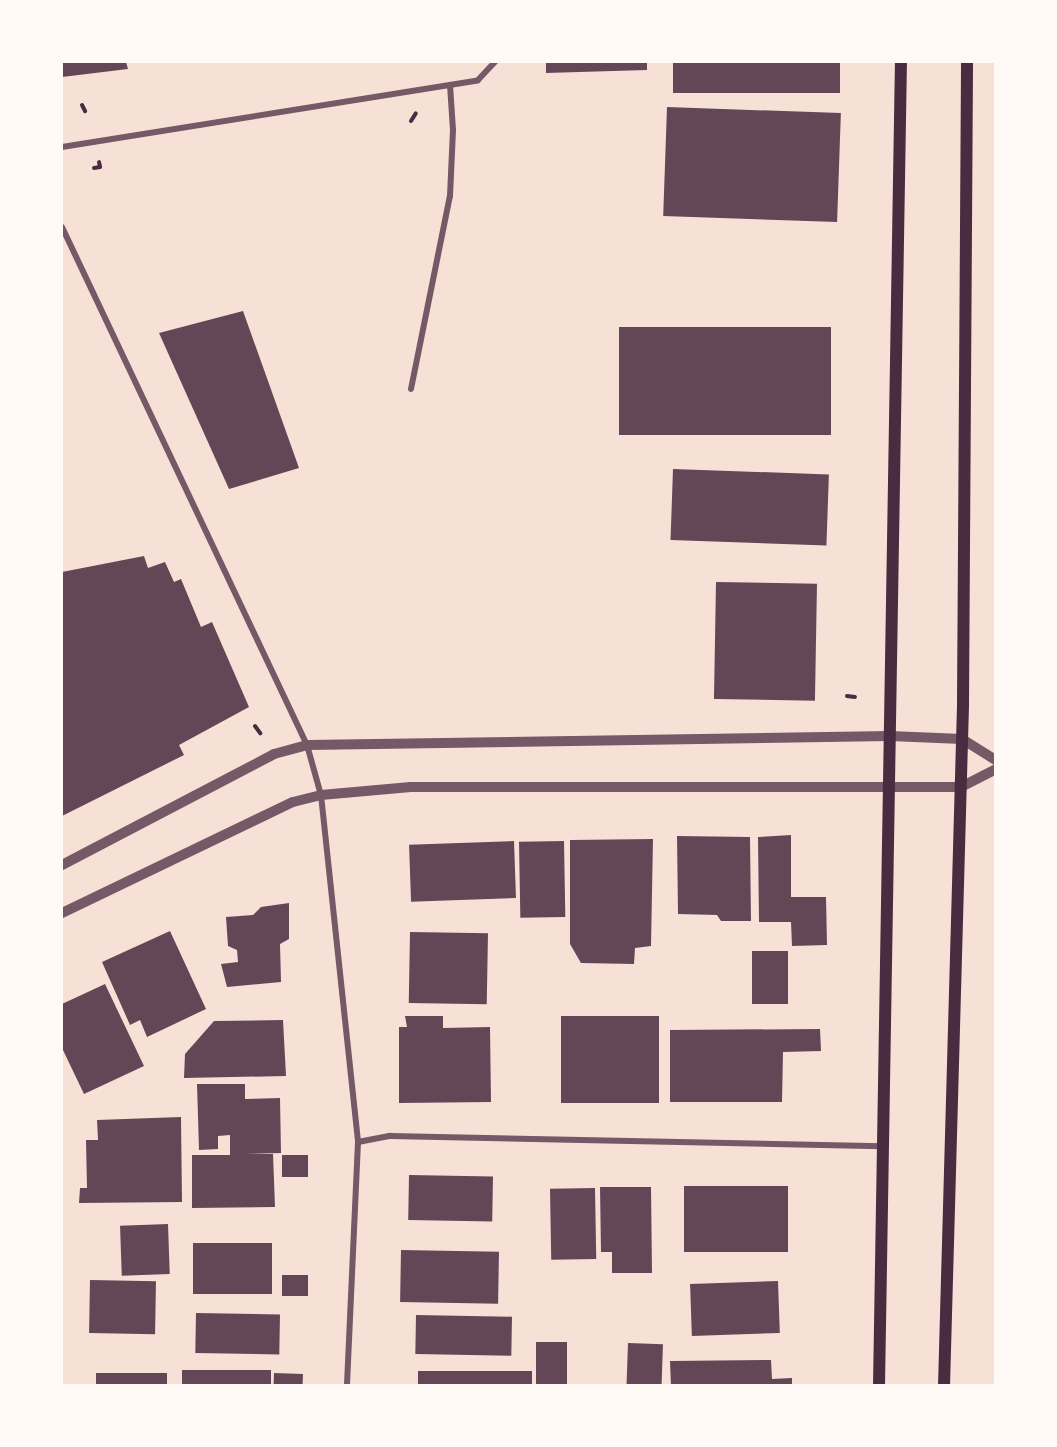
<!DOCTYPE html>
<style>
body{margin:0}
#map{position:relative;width:1057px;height:1447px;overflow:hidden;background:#f7e1d7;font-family:"IBM Plex Sans",sans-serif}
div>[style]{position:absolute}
.building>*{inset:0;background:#644757;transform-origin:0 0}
.path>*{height:4px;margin:-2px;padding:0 2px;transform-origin:2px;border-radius:2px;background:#4a2c40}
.minor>*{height:6px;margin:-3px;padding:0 3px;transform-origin:3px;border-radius:3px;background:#755966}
.tertiary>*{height:10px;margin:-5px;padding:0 5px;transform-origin:5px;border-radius:5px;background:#755966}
.secondary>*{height:12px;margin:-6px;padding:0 6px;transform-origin:6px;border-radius:6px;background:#4a2c40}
span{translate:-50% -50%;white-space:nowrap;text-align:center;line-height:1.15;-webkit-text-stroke:6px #fffaf5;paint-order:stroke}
.frame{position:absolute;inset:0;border:63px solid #fffaf5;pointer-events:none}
</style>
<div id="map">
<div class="building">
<div style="clip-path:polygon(62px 62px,126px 62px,128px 69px,62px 77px)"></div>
<div style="clip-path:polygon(546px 62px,647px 62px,647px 70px,546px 73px)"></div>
<div style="left:673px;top:62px;width:167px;height:31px"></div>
<div style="left:667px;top:107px;width:174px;height:109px;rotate:2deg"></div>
<div style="clip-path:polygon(243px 311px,299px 468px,229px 489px,159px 333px)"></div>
<div style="left:831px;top:327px;width:108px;height:212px;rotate:90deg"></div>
<div style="left:673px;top:469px;width:156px;height:71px;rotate:2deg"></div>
<div style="clip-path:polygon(144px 556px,148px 568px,165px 562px,174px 582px,181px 579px,201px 627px,212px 622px,249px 707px,179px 745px,184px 755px,62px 816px,62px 572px)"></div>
<div style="left:716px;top:582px;width:101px;height:117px;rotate:1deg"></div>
<div style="clip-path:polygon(791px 835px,791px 897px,826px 897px,827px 945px,792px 946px,791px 922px,759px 922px,758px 837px)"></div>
<div style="clip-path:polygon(677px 836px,750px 837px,751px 921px,721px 921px,717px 915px,678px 914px)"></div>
<div style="clip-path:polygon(653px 839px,651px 946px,635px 948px,634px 964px,581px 963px,570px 944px,570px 840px)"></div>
<div style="left:514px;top:841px;width:57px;height:105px;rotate:88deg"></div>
<div style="left:564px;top:841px;width:76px;height:45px;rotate:89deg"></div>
<div style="clip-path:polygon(289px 903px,289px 939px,280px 944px,281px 982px,227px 987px,221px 964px,238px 962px,237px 950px,228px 946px,226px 917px,253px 915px,261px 907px)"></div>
<div style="clip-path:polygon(170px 931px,206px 1009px,147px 1037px,140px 1020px,130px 1025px,102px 962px)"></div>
<div style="left:410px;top:932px;width:78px;height:71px;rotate:1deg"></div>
<div style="left:752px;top:951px;width:36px;height:53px"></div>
<div style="clip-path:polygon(105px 984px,144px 1066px,84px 1094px,62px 1048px,62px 1004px)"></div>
<div style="clip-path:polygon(405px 1016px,443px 1016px,443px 1028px,490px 1027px,491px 1102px,399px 1103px,399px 1027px,407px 1027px)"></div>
<div style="left:561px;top:1016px;width:98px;height:87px"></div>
<div style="clip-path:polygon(283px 1020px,286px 1076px,184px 1078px,185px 1054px,214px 1021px)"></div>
<div style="clip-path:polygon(820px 1029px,821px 1051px,783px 1052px,782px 1102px,670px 1102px,670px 1030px)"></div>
<div style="clip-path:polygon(197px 1084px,245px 1084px,245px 1099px,280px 1098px,281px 1153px,244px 1154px,273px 1154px,275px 1207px,192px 1208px,192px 1155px,230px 1155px,230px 1135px,218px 1136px,218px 1149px,199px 1150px)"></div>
<div style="clip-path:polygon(181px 1117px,182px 1202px,79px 1203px,80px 1188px,87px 1188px,86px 1140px,98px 1140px,97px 1120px)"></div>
<div style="left:308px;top:1155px;width:22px;height:26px;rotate:90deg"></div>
<div style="left:409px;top:1175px;width:84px;height:45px;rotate:1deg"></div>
<div style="left:788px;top:1186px;width:66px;height:104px;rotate:90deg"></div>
<div style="clip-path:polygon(600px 1187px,651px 1187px,652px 1273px,612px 1273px,612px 1252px,601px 1252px)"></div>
<div style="left:595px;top:1188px;width:71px;height:45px;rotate:89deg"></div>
<div style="left:168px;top:1224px;width:50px;height:48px;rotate:88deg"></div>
<div style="left:272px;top:1243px;width:51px;height:79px;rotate:90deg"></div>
<div style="left:401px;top:1250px;width:98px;height:52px;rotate:1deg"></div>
<div style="left:282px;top:1275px;width:26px;height:21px"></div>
<div style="left:90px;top:1280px;width:66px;height:53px;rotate:1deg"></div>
<div style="left:778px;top:1281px;width:52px;height:88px;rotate:88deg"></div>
<div style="left:196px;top:1313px;width:84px;height:40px;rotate:1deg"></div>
<div style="left:416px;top:1315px;width:96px;height:39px;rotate:1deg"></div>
<div style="left:536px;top:1342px;width:31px;height:44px"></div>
<div style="left:628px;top:1343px;width:35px;height:43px;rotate:2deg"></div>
<div style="clip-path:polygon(771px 1360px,772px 1379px,792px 1378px,792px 1386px,671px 1386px,670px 1361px)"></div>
<div style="left:271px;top:1370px;width:16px;height:89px;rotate:90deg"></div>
<div style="left:418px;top:1371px;width:114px;height:15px"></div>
<div style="left:167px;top:1373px;width:13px;height:71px;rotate:90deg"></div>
<div style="left:274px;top:1373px;width:29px;height:13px;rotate:2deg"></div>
</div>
<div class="path">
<div style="left:82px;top:105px;width:7px;rotate:63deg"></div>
<div style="left:411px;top:121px;width:9px;rotate:-58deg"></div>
<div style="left:94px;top:168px;width:6px;rotate:-9deg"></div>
<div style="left:100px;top:167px;width:5px;rotate:-101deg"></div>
<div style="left:847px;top:696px;width:8px;rotate:7deg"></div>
<div style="left:255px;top:726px;width:9px;rotate:54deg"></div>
</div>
<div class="minor">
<div style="left:62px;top:147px;width:421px;rotate:-9.1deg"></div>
<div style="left:478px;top:80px;width:25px;rotate:-47deg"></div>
<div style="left:62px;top:227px;width:573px;rotate:64.69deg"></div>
<div style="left:307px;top:745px;width:52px;rotate:74.4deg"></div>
<div style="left:321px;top:795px;width:349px;rotate:83.9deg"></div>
<div style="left:358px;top:1142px;width:244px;rotate:92.6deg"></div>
<div style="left:411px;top:389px;width:197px;rotate:-78.6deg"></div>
<div style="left:450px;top:196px;width:66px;rotate:-87.4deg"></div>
<div style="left:453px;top:130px;width:45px;rotate:-93.8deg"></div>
<div style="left:358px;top:1142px;width:33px;rotate:-11deg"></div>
<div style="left:390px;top:1136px;width:492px;rotate:1.2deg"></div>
</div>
<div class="tertiary">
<div style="left:62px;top:865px;width:239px;rotate:-27.6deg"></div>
<div style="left:274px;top:754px;width:34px;rotate:-15deg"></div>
<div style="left:307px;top:745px;width:583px;rotate:-0.88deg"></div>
<div style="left:890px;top:736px;width:72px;rotate:2.4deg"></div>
<div style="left:962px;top:739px;width:40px;rotate:32deg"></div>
<div style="left:62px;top:913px;width:256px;rotate:-25.7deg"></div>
<div style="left:293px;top:802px;width:29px;rotate:-14deg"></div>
<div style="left:321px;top:795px;width:90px;rotate:-5.1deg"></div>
<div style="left:411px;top:787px;width:550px"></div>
<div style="left:961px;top:787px;width:39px;rotate:-27deg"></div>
</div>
<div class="secondary">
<div style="left:879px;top:1386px;width:1324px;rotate:-89.05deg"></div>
<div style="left:944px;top:1386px;width:682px;rotate:-88.4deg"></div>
<div style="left:963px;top:704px;width:642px;rotate:-89.64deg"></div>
</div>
<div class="frame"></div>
</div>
